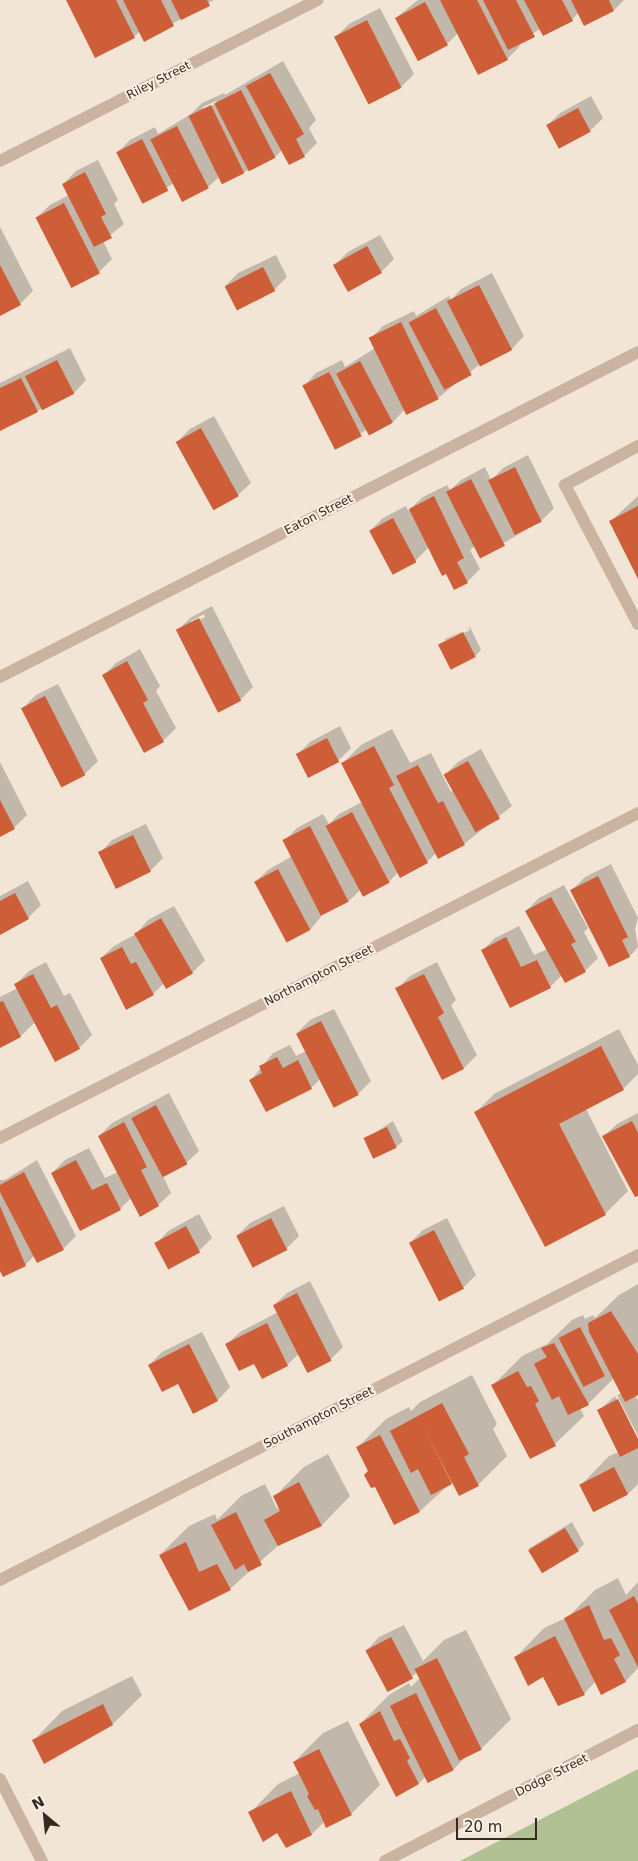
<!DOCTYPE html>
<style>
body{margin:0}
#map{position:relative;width:638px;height:1861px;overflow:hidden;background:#f2e5d5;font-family:"DejaVu Sans",sans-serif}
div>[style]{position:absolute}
.green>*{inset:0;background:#b1c194}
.shadow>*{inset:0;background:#0003}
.building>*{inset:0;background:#ce5e37;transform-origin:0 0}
.minor>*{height:12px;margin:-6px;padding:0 6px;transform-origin:6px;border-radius:6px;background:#cab4a1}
span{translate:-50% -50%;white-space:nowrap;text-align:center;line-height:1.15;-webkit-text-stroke:4px #faefe1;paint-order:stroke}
.street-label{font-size:12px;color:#342924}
.north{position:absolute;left:20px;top:1791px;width:50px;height:50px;-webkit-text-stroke:4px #faefe1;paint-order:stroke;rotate:332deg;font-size:14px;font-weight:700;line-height:20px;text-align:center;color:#342924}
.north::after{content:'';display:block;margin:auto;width:18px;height:22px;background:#342924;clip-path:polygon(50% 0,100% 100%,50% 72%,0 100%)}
.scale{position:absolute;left:456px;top:1818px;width:81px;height:22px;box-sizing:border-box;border:2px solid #342924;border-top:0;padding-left:6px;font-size:15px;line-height:18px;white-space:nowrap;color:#342924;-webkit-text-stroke:4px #faefe1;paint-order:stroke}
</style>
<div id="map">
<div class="green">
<div style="clip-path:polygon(638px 1769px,638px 1861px,460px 1861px)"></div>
</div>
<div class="shadow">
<div style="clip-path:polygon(67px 0,214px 0,144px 40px,140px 31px,134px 37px)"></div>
<div style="clip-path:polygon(418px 0,624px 0,614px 10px,579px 12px,572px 20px,540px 29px,518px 43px,520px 46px,507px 59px,458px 33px,447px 44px,397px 17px)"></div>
<div style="clip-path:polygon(380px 8px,414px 74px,401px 87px,336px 37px,349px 24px)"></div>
<div style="clip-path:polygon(evenodd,283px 61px,316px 120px,309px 128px,317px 143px,304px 156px,290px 163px,282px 150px,275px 157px,222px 183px,219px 177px,208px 187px,174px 183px,143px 203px,117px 153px,130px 140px,155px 127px,158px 134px,191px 114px,202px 103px,224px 93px,225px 95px,283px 61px,216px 101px,217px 103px,203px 110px,203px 107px,216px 101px)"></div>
<div style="clip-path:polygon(591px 96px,603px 118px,590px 131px,559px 147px,547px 126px,560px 113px)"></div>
<div style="clip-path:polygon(98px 160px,118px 200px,114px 204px,124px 224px,103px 241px,112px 259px,99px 272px,37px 217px,50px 205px,69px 195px,63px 184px,76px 171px)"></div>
<div style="clip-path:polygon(0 227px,33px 291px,20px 304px,0 314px)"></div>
<div style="clip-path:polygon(380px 235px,394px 259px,381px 272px,335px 265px,348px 252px)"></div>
<div style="clip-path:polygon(276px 255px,287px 277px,274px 290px,225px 286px,238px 273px)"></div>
<div style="clip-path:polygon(492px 273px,524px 336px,512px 349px,480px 364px,438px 398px,405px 409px,393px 422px,370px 434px,368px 429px,336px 448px,304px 386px,316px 373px,342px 360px,345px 367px,375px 348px,370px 339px,383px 326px,414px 311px,416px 316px,449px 296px,451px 300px,461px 289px)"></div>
<div style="clip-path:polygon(70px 348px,86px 380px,74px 393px,0 429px,0 383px)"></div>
<div style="clip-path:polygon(214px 416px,251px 483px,238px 495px,177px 442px,190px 429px)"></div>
<div style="clip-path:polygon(528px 455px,554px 508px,541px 521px,480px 557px,475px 546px,470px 550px,480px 569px,467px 582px,446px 573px,429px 547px,415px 561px,371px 530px,383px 518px,406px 506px,408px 511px,423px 497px,447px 485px,450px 490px,461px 480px,485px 467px,491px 480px,503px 468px)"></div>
<div style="clip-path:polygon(638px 496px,638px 575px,610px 522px)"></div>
<div style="clip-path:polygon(evenodd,212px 606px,253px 687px,240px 700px,177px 631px,190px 618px,212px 606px,204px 614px,205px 617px,191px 624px,191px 621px,204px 614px)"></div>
<div style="clip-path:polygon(evenodd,470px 627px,481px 650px,475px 656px,439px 644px,470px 627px,469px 628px,470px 630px,445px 642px,445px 639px,469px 628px)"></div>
<div style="clip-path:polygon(140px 649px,160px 686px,156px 691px,176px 728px,163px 741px,103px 676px,116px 663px)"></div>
<div style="clip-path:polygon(58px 684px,98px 761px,85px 774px,23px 708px,36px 695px)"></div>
<div style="clip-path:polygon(340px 726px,351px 748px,339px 760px,308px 776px,297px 755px,310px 742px)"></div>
<div style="clip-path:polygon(392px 729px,410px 763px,431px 753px,451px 792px,453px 790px,445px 775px,458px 762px,481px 749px,512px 806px,464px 844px,436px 853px,427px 862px,398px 872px,389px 882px,362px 895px,360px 890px,349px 901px,323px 914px,311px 929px,288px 941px,255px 882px,268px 870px,292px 856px,284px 841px,297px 828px,323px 814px,329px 824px,339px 814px,362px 802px,342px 764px,361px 745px)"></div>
<div style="clip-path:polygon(0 762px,27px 815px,14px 828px,0 835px)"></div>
<div style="clip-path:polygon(146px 824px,163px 858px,150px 871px,100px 853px,112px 840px)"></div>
<div style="clip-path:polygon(611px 864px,638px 918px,635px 929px,638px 947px,630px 956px,610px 965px,572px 890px,585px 877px)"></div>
<div style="clip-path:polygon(28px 881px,41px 905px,28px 918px,0 934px,0 896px)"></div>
<div style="clip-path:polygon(564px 885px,588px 928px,584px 932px,598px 958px,585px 971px,565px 982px,562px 975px,550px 987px,482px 951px,495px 938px,519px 926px,534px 955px,547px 949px,526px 911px,539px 898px)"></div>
<div style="clip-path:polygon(174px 906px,205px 960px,192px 973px,164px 983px,153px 994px,101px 958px,114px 946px,136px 934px,148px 920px)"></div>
<div style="clip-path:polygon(46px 962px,64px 996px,70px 993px,92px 1035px,79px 1048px,35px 1022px,21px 1036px,0 1047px,0 997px,18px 988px,16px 984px,29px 971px)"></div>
<div style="clip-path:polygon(437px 962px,456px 1000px,451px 1005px,477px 1055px,464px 1068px,443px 1079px,397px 989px,410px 976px)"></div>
<div style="clip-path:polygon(334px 1009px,371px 1081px,358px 1094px,334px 1106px,320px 1079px,311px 1088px,251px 1080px,273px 1053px,290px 1045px,296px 1056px,306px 1051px,297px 1033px,310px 1020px)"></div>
<div style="clip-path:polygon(619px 1029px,638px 1065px,638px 1074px,623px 1089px,586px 1109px,628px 1191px,605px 1214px,476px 1112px,494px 1094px)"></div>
<div style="clip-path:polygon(169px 1093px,199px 1151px,186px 1163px,163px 1176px,171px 1193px,158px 1205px,131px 1198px,120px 1209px,52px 1173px,65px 1160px,89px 1148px,105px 1178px,118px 1172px,99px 1136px,112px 1123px)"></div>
<div style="clip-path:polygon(638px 1113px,638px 1194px,604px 1136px,617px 1124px)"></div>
<div style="clip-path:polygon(393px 1121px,403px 1141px,396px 1147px,365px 1139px)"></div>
<div style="clip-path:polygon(37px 1160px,76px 1236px,63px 1249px,34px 1256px,25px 1265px,0 1268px,0 1180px,5px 1180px)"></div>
<div style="clip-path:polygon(284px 1206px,299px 1236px,286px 1249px,237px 1236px,250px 1223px)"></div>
<div style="clip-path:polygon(199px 1214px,212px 1238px,199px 1251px,156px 1244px,168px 1231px)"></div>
<div style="clip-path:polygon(447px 1218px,476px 1275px,463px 1288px,410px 1243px,423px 1230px)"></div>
<div style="clip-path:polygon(310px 1281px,343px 1347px,330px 1360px,307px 1371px,299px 1354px,287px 1365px,255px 1362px,227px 1344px,240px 1332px,278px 1312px,274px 1305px,287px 1293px)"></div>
<div style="clip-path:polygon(638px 1284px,638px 1394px,635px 1395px,638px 1401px,638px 1436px,617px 1395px,622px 1393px,614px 1378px,588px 1404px,580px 1408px,584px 1416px,555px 1444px,493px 1385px,522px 1356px,547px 1344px,572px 1320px,583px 1315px,585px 1319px,593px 1315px,595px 1318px,619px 1295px)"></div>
<div style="clip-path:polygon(202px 1332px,230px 1387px,218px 1400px,194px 1412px,178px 1383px,149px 1365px,162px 1352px)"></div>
<div style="clip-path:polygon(472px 1375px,497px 1424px,493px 1429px,507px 1456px,478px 1485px,453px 1481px,420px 1511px,395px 1523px,358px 1447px,386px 1419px,409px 1407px,411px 1411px,420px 1402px)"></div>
<div style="clip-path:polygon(615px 1396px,638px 1441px,638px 1484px,628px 1494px,594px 1511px,581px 1485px,609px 1456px,619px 1452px,598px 1411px)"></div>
<div style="clip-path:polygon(328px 1454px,350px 1496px,322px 1525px,281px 1543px,230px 1589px,160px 1555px,189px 1526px,215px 1514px,217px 1520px,241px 1496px,265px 1484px,277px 1509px,280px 1506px,275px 1496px,304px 1467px)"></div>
<div style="clip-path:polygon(572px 1522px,584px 1544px,578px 1550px,528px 1549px)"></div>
<div style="clip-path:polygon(618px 1578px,626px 1595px,638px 1582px,638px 1668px,626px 1681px,602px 1693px,596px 1681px,584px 1694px,544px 1676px,516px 1657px,544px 1628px,568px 1617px,595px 1590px)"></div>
<div style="clip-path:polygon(404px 1625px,423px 1661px,444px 1640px,466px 1630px,511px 1719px,482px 1748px,468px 1754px,454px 1769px,432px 1780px,428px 1774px,419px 1783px,397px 1795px,360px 1724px,389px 1695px,409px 1683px,411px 1687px,420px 1678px,417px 1672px,412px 1677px,367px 1650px,379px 1637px)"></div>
<div style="clip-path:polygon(132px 1676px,142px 1695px,113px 1724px,44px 1762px,34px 1740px,62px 1711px)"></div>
<div style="clip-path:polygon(348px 1721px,380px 1785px,351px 1814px,327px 1826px,325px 1821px,312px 1834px,287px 1846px,278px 1831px,250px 1813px,278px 1784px,300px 1773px,294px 1762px,323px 1733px)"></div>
</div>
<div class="building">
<div style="clip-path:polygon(66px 0,116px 0,135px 38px,95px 58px)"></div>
<div style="clip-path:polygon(123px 0,161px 0,174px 26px,144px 42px)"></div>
<div style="clip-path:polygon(171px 0,207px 0,210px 6px,181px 20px)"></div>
<div style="clip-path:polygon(440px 0,477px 0,508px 60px,478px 75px)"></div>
<div style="clip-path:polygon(483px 0,516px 0,535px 37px,508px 50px)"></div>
<div style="clip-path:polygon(524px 0,562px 0,573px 21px,543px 36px)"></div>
<div style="clip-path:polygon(571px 0,609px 0,614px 11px,584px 26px)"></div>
<div style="left:425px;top:2px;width:49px;height:34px;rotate:62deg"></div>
<div style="left:367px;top:20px;width:76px;height:37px;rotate:63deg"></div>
<div style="clip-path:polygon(270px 73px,304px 134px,296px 139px,305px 157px,289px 165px,246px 86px)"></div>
<div style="left:241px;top:90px;width:76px;height:30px;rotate:63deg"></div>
<div style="left:211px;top:105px;width:76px;height:25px;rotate:64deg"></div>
<div style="left:578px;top:108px;width:27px;height:36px;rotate:62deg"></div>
<div style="left:177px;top:126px;width:70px;height:30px;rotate:63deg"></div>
<div style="left:142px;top:139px;width:58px;height:29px;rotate:63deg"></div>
<div style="clip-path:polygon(85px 172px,106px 214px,101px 217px,112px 238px,94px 247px,62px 184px)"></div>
<div style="left:64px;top:203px;width:79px;height:32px;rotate:63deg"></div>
<div style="left:367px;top:246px;width:31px;height:39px;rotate:61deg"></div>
<div style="clip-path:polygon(0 265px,21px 305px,0 316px)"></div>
<div style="left:263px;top:267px;width:27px;height:43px;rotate:63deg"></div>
<div style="left:479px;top:285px;width:73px;height:36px;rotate:63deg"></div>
<div style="left:436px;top:308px;width:76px;height:31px;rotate:62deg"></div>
<div style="left:401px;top:322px;width:86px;height:36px;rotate:64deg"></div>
<div style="left:57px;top:360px;width:38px;height:36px;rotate:63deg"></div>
<div style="left:360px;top:361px;width:70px;height:27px;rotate:62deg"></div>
<div style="left:329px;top:372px;width:72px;height:30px;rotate:63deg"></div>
<div style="clip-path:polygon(21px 378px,38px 412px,0 431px,0 388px)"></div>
<div style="left:201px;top:428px;width:78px;height:29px;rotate:61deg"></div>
<div style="left:515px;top:467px;width:61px;height:30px;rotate:64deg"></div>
<div style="left:471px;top:479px;width:75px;height:28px;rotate:63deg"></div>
<div style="clip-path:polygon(434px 496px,464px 558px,457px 562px,468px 583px,454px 590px,446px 574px,442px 576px,409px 509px)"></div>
<div style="clip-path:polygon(638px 506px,638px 579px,609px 521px)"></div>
<div style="left:393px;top:518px;width:50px;height:27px;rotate:62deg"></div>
<div style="left:199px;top:618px;width:93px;height:26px;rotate:63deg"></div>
<div style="left:463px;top:632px;width:28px;height:28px;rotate:63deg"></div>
<div style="clip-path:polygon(127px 661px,148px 700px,143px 703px,164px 742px,144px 753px,102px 675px)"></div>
<div style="left:45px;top:696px;width:89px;height:27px;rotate:63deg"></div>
<div style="left:327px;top:738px;width:27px;height:35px;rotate:63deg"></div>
<div style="clip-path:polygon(374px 746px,394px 785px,389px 788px,428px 863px,400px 878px,341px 763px)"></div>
<div style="left:468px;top:761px;width:66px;height:28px;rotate:61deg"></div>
<div style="clip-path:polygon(418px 765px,438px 803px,443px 801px,465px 845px,438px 859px,396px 776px)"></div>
<div style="clip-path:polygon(0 800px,15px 829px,0 837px)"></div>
<div style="left:352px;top:812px;width:80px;height:30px;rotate:62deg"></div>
<div style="left:310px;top:826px;width:85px;height:31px;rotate:63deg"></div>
<div style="left:133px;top:835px;width:41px;height:39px;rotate:64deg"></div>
<div style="left:278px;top:869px;width:69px;height:27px;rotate:62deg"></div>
<div style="clip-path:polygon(598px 876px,628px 937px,622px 940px,630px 957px,609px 967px,570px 890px)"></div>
<div style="clip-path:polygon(15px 893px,29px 919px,0 935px,0 901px)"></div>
<div style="clip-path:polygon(551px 897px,576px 942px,571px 944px,586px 972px,565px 983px,525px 911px)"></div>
<div style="left:161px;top:918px;width:64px;height:31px;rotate:60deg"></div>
<div style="clip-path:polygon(506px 937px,521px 967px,537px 960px,551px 988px,510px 1008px,481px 950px)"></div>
<div style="clip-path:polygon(122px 947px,131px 964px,136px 962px,154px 995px,126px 1010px,100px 958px)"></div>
<div style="clip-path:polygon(33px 974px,51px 1008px,57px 1005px,80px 1049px,55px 1062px,14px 984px)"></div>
<div style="clip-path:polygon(424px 974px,444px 1013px,438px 1017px,464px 1069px,442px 1080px,395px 988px)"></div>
<div style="clip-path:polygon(3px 1001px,21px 1037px,0 1048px,0 1002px)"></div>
<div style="left:321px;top:1021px;width:83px;height:28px;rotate:63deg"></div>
<div style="clip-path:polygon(601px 1046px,624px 1090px,559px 1124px,606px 1215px,545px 1247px,474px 1112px)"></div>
<div style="clip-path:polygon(277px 1057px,283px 1068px,298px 1060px,312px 1089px,266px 1112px,249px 1080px,262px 1073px,259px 1066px)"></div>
<div style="left:156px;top:1105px;width:67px;height:28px;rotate:62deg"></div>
<div style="clip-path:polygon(632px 1121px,638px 1133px,638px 1196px,635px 1197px,602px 1136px)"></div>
<div style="clip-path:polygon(124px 1122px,147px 1167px,141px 1170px,159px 1206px,140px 1217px,98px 1136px)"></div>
<div style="left:387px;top:1127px;width:23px;height:26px;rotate:65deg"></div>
<div style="clip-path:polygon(76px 1160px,92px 1190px,107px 1183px,121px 1210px,80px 1231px,51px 1173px)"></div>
<div style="clip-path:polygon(24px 1172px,64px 1250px,37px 1263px,0 1192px,0 1185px)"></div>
<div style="clip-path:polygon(0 1206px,26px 1266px,3px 1277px,0 1271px)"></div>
<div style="left:271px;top:1218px;width:36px;height:39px;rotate:63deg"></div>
<div style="left:186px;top:1226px;width:30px;height:36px;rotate:62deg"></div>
<div style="left:434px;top:1230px;width:66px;height:28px;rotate:63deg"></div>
<div style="left:297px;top:1293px;width:76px;height:27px;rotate:63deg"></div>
<div style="clip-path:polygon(611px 1311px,638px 1354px,638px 1395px,625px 1402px,589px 1332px,588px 1323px)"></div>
<div style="clip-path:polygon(267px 1323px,288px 1366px,262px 1379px,254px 1364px,239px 1371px,225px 1344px)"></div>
<div style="left:580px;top:1327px;width:55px;height:24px;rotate:63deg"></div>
<div style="clip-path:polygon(554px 1343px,589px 1405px,568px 1415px,559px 1396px,552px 1400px,534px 1364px,547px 1357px,541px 1348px)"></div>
<div style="clip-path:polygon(189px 1344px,218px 1401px,193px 1414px,178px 1384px,162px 1392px,148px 1365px)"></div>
<div style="clip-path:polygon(518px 1371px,527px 1387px,531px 1386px,539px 1401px,535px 1404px,556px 1446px,530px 1459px,491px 1385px)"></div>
<div style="clip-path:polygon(618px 1399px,638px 1439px,638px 1448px,620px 1457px,597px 1410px)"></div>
<div style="clip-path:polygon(442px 1403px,469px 1454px,464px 1457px,479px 1486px,459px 1496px,423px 1426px,452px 1484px,431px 1495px,418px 1469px,411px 1473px,390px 1431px)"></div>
<div style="clip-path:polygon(380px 1435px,420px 1512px,394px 1525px,375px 1487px,371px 1488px,364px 1475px,368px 1471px,356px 1447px)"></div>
<div style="left:614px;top:1467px;width:31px;height:39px;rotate:63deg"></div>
<div style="clip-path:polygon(299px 1482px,322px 1526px,278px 1546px,264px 1520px,280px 1511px,273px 1496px)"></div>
<div style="clip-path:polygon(236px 1512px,262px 1565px,248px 1572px,244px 1564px,235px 1570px,211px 1525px)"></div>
<div style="left:565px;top:1528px;width:27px;height:43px;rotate:59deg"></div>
<div style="clip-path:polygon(186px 1542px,199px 1572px,217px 1564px,231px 1590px,189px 1611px,159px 1555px)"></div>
<div style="clip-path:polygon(634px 1596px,638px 1604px,638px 1667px,609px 1610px)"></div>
<div style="clip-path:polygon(589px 1605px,604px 1640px,611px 1638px,620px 1655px,614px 1659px,626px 1682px,601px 1695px,564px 1618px)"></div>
<div style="clip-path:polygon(555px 1636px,585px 1695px,558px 1706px,543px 1677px,528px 1686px,514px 1657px)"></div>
<div style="left:391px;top:1637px;width:47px;height:29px;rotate:62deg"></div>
<div style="left:437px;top:1658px;width:102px;height:25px;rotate:64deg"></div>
<div style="left:416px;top:1693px;width:86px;height:29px;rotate:64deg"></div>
<div style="clip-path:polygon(103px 1704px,113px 1725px,44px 1764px,32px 1740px)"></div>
<div style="clip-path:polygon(380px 1711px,394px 1741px,400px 1739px,410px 1758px,407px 1761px,419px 1784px,396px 1797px,359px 1724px)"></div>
<div style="clip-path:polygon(319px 1749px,352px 1815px,326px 1828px,318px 1809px,315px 1810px,307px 1796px,309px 1794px,293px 1762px)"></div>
<div style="clip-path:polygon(291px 1791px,312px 1835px,286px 1848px,277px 1833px,263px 1842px,248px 1812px)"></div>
</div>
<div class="minor">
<div style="left:0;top:161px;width:356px;rotate:-26.9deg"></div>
<div style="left:638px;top:446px;width:83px;rotate:151.9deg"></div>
<div style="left:565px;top:485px;width:157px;rotate:62.3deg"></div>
<div style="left:0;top:677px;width:716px;rotate:-26.99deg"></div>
<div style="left:0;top:1138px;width:716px;rotate:-26.99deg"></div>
<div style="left:0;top:1580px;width:716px;rotate:-26.99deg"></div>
<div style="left:0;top:1779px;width:92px;rotate:62.9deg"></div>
<div style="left:385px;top:1861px;width:285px;rotate:-27.4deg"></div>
</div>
<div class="street-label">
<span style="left:159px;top:81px;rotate:-27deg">Riley Street</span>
<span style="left:319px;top:515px;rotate:-27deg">Eaton Street</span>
<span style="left:319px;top:976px;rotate:-27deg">Northampton Street</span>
<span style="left:319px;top:1418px;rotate:-27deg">Southampton Street</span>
<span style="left:552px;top:1776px;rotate:-27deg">Dodge Street</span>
</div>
<div class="north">N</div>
<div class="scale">20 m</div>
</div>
